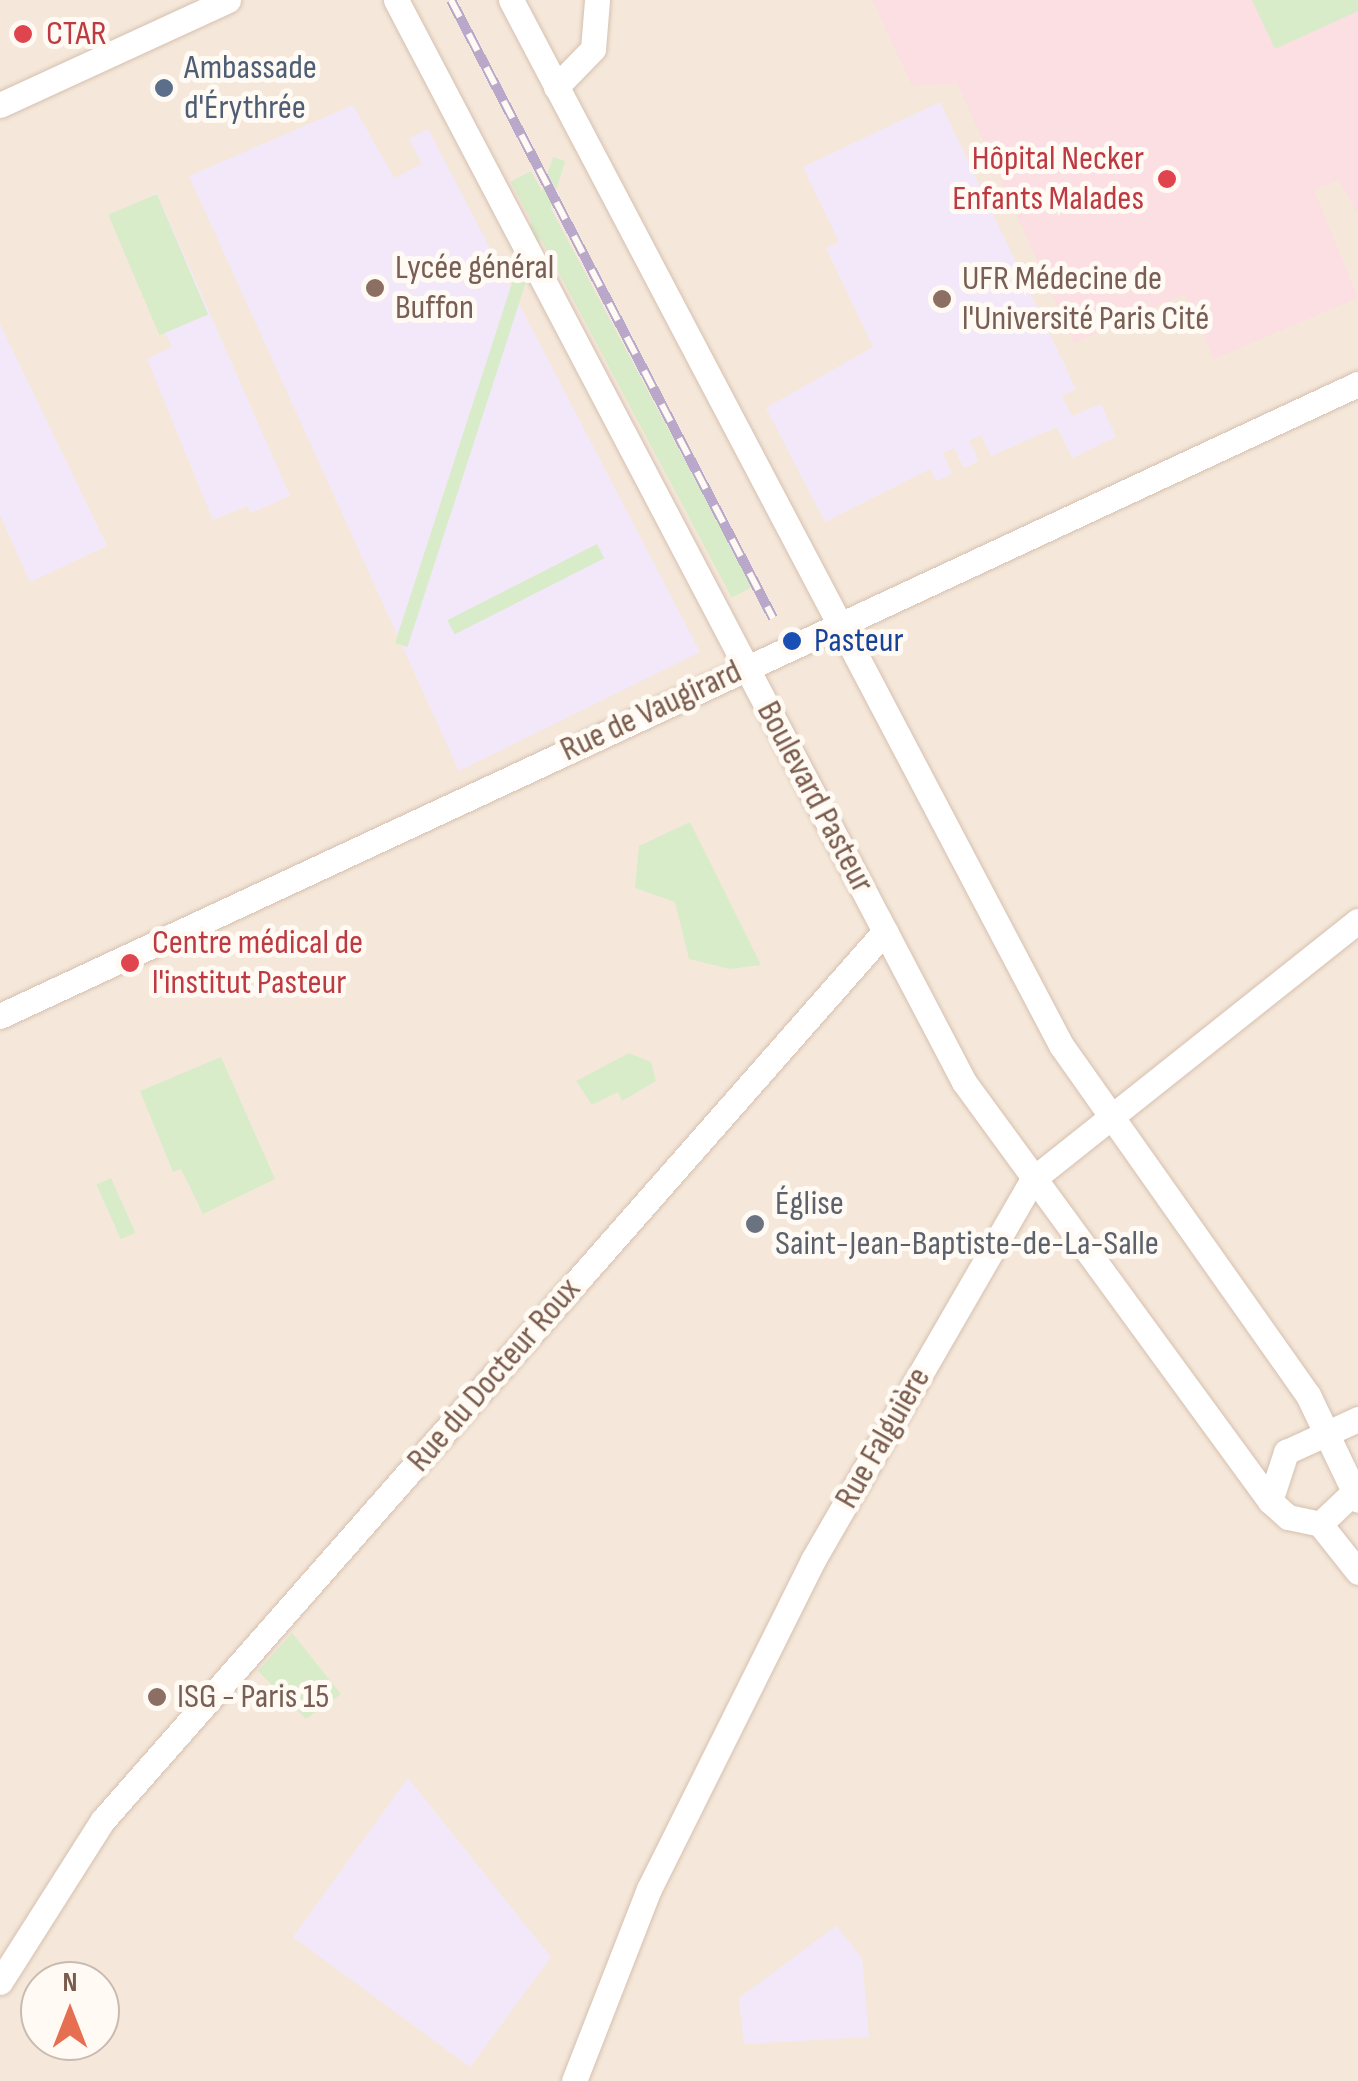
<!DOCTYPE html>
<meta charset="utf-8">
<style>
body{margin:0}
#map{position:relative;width:1358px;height:2081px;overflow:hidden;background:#fdf6ec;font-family:"Sofia Sans Condensed",sans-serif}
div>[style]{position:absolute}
.residential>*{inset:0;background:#f5e8da}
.education>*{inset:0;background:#f3e8fa}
.medical>*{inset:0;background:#fbdfe3}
.green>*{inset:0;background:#d8ecc9;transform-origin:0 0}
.roads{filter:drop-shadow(0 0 2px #d6c0b0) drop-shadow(0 0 2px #d6c0b0)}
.secondary>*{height:25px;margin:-12.5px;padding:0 12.5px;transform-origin:12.5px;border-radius:12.5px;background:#fff}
.rail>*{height:10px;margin-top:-5px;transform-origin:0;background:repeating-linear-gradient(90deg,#fffaf3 0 19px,#b9a8c9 0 38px);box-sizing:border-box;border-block:2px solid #b9a8c9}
.dots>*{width:28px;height:28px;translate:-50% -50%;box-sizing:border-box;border:5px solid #fffaf3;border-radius:50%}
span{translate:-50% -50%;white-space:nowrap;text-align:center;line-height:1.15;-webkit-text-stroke:10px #fffaf3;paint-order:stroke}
.health-label{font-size:35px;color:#be3a42}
.left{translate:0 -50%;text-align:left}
.right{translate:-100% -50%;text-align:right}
.service-label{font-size:35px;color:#4e5e75}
.education-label{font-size:35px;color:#785e54}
.transit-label{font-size:35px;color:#164399}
.street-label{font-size:35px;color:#7a5c4d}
.worship-label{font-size:35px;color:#5b616d}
.north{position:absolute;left:20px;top:1961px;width:100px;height:100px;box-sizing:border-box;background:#fffaf3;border:2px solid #cabbb1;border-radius:50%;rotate:0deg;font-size:28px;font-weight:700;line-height:40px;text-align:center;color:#7a5c4d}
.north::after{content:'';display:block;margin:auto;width:35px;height:45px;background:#e76f51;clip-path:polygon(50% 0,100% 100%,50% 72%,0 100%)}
</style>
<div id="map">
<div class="residential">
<div style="clip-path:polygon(evenodd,0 0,1358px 0,1358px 2081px,0 2081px,0 0,40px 1981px,100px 1981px,100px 2041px,40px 2041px,40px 1981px)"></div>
</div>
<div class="education">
<div style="clip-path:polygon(940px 102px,1076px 389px,1062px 396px,1072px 416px,1101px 404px,1116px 437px,1072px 458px,1057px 427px,991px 456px,981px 435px,969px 441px,979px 461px,964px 468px,954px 448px,943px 453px,952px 474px,936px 481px,930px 469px,825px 522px,766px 408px,873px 347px,826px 248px,839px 242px,803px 167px)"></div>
<div style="clip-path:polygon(353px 105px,394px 178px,422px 164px,409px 139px,428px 129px,700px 652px,459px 771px,189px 176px)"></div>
<div style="clip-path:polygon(157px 193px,290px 496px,251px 513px,247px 506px,213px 520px,147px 359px,172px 347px,109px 216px)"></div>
<div style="clip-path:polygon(0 324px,107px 546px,30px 582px,0 515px)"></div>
<div style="clip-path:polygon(408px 1778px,551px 1957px,470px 2067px,293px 1937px)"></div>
<div style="clip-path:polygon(836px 1926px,862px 1958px,869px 2037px,744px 2044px,739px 1998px)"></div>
</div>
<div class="medical">
<div style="clip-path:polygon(872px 0,1358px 0,1358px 215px,1339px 180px,1314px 190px,1358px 298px,1214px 359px,1185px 294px,1074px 343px,957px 83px,912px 86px)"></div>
</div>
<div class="green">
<div style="clip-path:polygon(1252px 0,1358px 0,1358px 11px,1275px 49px)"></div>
<div style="left:553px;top:157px;width:13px;height:511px;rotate:18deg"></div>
<div style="left:531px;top:171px;width:471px;height:23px;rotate:62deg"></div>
<div style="left:157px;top:194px;width:131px;height:53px;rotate:67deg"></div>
<div style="left:597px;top:544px;width:16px;height:168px;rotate:63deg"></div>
<div style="clip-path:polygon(690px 822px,761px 965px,730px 969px,689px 959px,675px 902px,635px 888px,639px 846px)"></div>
<div style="clip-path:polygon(629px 1053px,651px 1062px,656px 1081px,622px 1101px,618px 1092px,592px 1105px,576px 1081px)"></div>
<div style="clip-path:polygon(221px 1057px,275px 1179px,203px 1214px,181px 1169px,173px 1172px,140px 1091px)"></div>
<div style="left:111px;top:1178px;width:60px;height:16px;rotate:66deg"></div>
<div style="clip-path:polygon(292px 1633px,341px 1694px,306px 1719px,258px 1671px)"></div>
</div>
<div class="roads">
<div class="secondary">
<div style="left:396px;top:0;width:1222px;rotate:62.3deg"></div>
<div style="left:964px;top:1082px;width:519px;rotate:53.86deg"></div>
<div style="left:1270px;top:1501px;width:24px;rotate:42deg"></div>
<div style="left:1288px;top:1517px;width:33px;rotate:12deg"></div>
<div style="left:1320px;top:1524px;width:52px;rotate:-43.5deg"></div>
<div style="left:511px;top:0;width:1181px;rotate:62.24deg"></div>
<div style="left:1061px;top:1045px;width:428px;rotate:54.8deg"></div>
<div style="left:1308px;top:1395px;width:116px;rotate:64.5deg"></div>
<div style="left:556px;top:87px;width:53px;rotate:-45.8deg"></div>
<div style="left:593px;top:49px;width:49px;rotate:-85.3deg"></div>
<div style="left:0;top:105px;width:251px;rotate:-24.7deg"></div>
<div style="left:0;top:1016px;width:1498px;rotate:-24.96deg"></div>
<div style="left:1270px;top:1501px;width:52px;rotate:-71.9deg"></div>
<div style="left:1286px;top:1452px;width:79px;rotate:-24.6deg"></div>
<div style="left:1320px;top:1524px;width:61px;rotate:51.6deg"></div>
<div style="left:0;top:1982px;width:192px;rotate:-57.6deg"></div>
<div style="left:103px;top:1820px;width:1184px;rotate:-48.66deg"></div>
<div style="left:574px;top:2081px;width:206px;rotate:-68.7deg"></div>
<div style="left:649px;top:1889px;width:368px;rotate:-63.5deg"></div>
<div style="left:813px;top:1560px;width:439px;rotate:-60deg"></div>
<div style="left:1032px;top:1180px;width:416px;rotate:-38.5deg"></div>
</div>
</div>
<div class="rail">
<div style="left:451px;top:0;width:697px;rotate:62.48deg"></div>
</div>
<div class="dots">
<div style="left:23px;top:34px;background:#e0444e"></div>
<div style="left:164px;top:88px;background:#5c6f8a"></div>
<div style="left:1167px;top:179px;background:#e0444e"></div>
<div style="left:375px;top:288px;background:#8d6e63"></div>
<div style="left:942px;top:299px;background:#8d6e63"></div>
<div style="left:792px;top:641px;background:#1a4fb4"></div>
<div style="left:130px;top:963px;background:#e0444e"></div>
<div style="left:755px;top:1224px;background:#6b7280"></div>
<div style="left:157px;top:1697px;background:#8d6e63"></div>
</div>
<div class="health-label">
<span class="left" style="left:46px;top:34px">CTAR</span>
<span class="right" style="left:1144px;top:179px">Hôpital Necker<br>Enfants Malades</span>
<span class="left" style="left:152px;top:963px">Centre médical de<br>l'institut Pasteur</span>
</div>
<div class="service-label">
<span class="left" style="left:184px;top:88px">Ambassade<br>d'Érythrée</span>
</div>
<div class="education-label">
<span class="left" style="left:395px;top:288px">Lycée général<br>Buffon</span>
<span class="left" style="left:962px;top:299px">UFR Médecine de<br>l'Université Paris Cité</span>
<span class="left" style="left:177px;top:1697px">ISG - Paris 15</span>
</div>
<div class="transit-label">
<span class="left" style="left:814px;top:641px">Pasteur</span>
</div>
<div class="street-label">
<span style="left:651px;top:711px;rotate:-25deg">Rue de Vaugirard</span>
<span style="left:815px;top:797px;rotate:62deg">Boulevard Pasteur</span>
<span style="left:494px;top:1375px;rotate:-49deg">Rue du Docteur Roux</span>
<span style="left:883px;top:1438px;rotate:-60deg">Rue Falguière</span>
</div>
<div class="worship-label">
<span class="left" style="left:775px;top:1224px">Église<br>Saint-Jean-Baptiste-de-La-Salle</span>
</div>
<div class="north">N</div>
</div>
